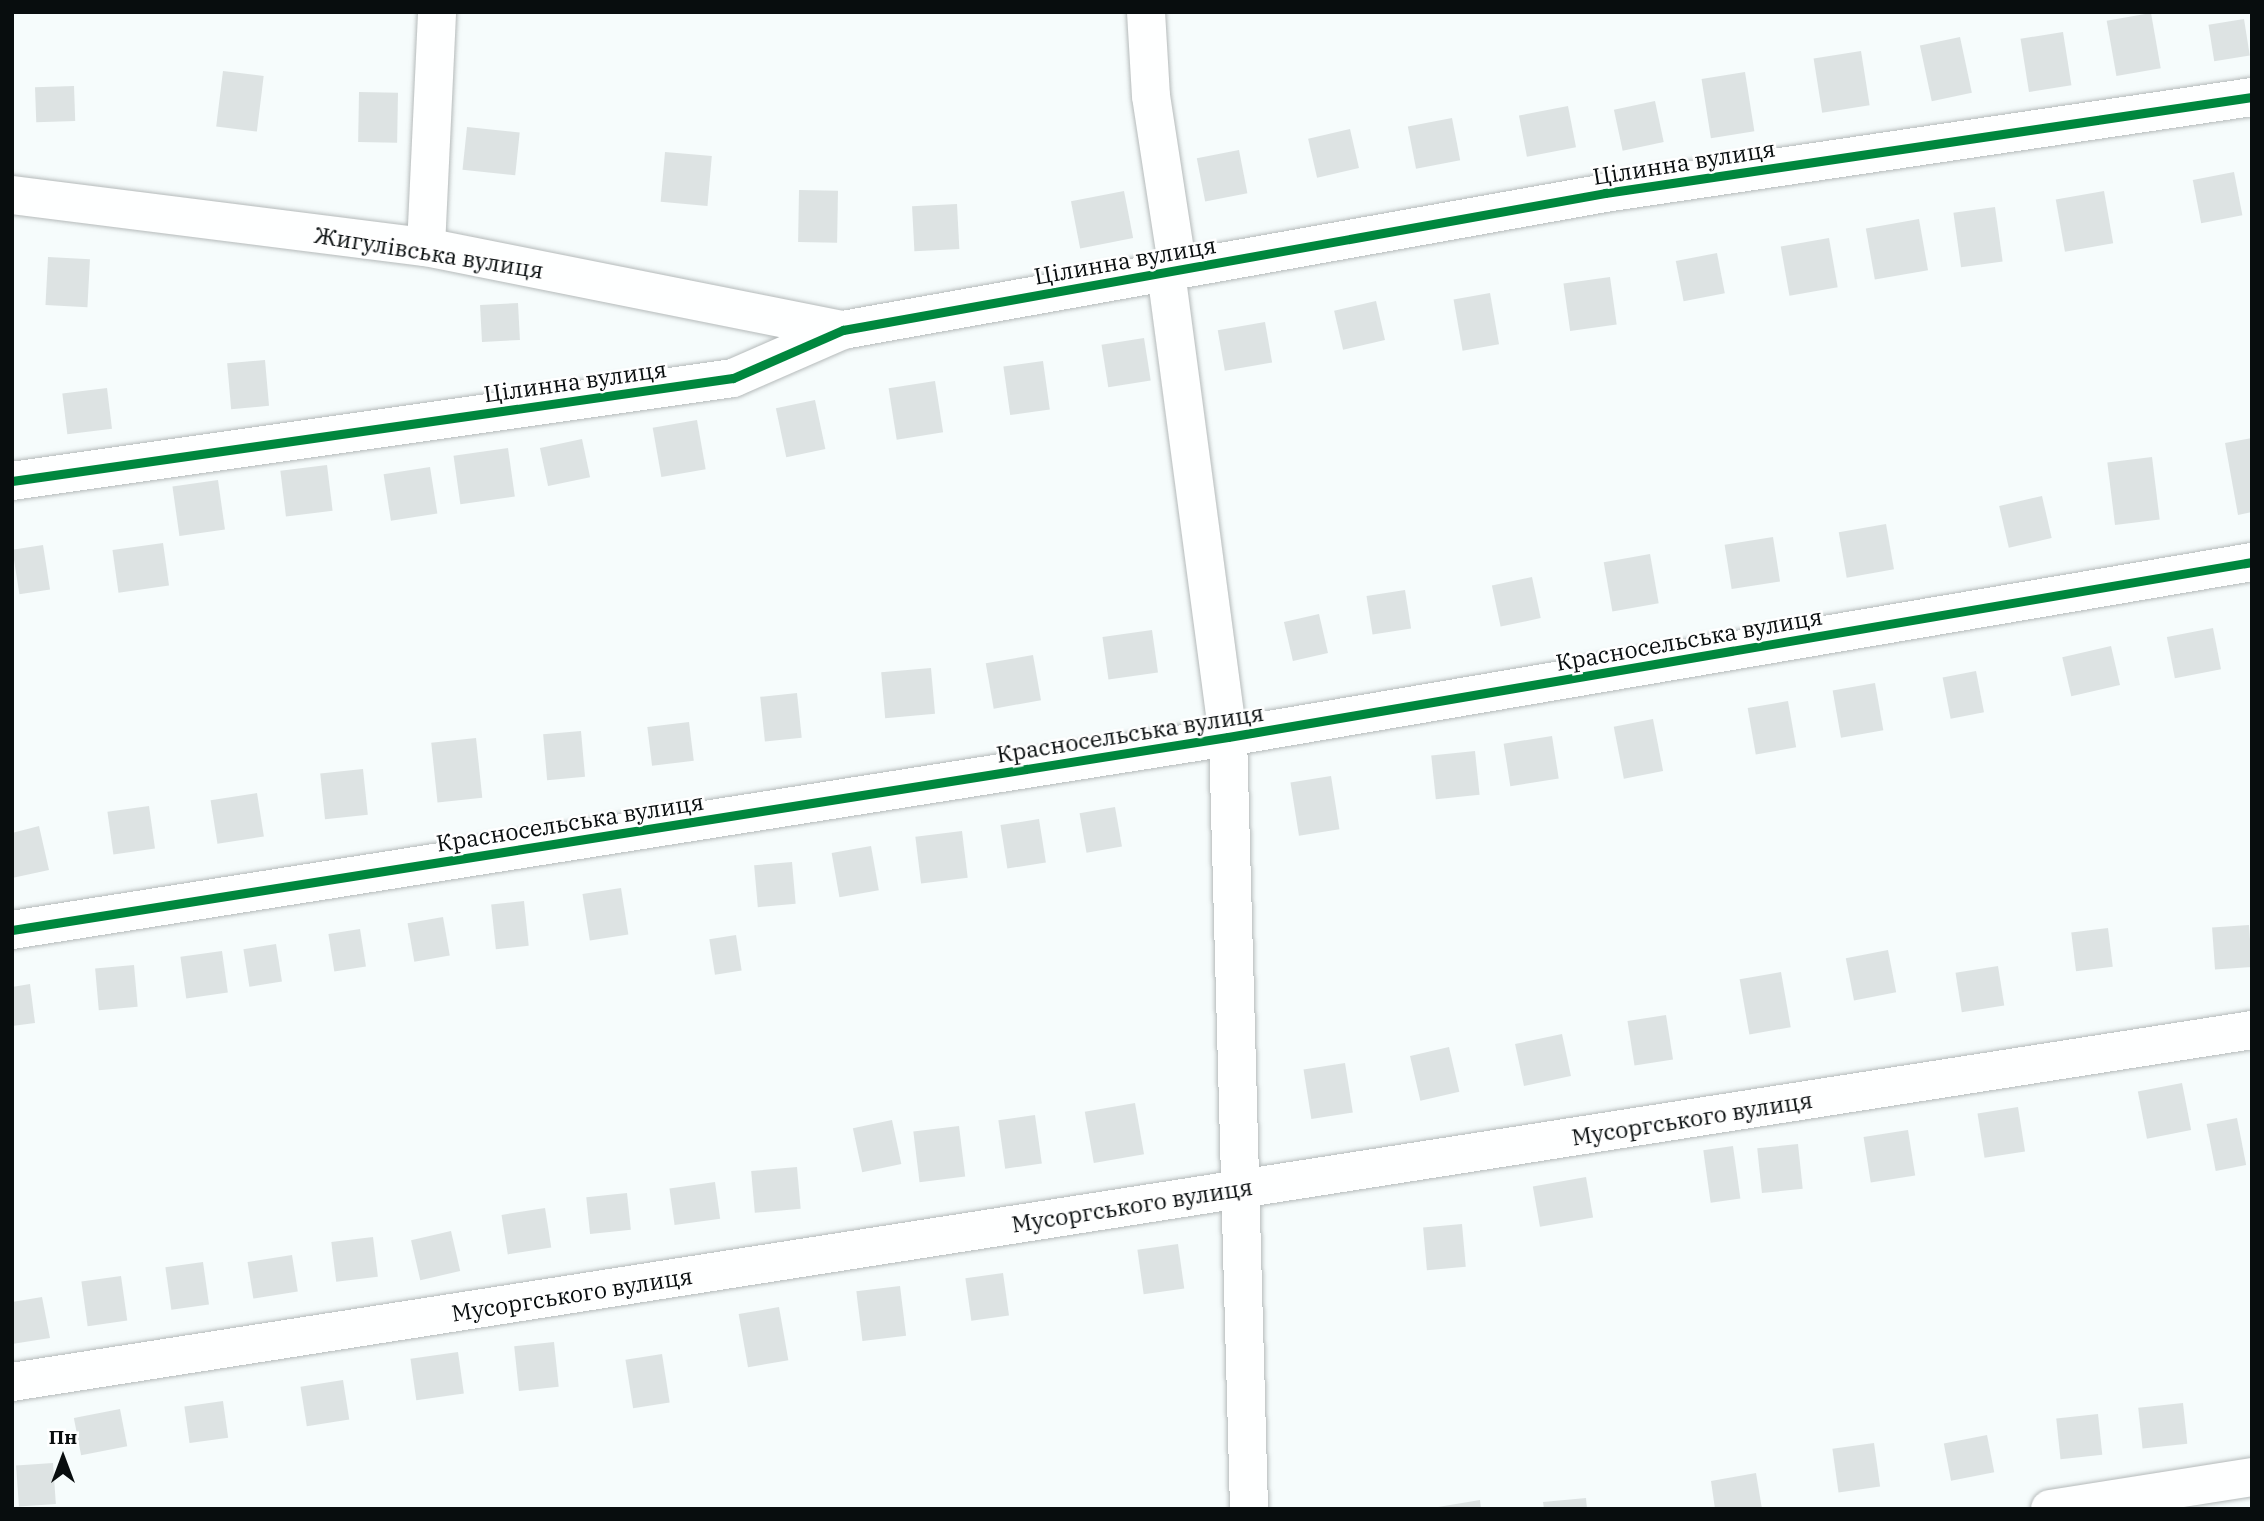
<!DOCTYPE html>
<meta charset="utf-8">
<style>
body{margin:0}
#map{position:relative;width:2264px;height:1521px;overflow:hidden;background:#f6fcfc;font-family:"IBM Plex Serif",serif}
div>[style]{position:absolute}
.building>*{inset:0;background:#dde3e3;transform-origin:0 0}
.roads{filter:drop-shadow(0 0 2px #b5baba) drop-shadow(0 0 2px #b5baba)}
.minor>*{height:38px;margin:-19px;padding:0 19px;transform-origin:19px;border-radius:19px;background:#feffff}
.cycleway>*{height:9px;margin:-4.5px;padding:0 4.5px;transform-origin:4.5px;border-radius:4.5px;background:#00873e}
span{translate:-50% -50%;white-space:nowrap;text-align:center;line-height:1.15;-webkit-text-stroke:5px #fff;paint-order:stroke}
.street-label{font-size:23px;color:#080d0e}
.frame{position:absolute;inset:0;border:14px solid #080d0e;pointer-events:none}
.north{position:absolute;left:28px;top:1423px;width:70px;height:70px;-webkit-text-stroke:5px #fff;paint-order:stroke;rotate:0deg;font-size:19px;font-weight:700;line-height:28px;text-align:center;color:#080d0e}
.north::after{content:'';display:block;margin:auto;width:24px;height:32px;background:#080d0e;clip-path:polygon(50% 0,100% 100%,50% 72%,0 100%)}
</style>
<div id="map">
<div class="building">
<div style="left:2151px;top:13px;width:56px;height:45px;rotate:80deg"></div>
<div style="left:2244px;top:19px;width:37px;height:36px;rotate:81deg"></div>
<div style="left:2063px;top:32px;width:54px;height:43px;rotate:81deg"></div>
<div style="left:1960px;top:37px;width:57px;height:41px;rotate:78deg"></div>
<div style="left:1861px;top:51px;width:55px;height:48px;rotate:81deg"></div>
<div style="left:223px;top:71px;width:41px;height:56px;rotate:7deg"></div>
<div style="left:1745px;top:72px;width:60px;height:44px;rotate:81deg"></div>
<div style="left:74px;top:86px;width:35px;height:39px;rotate:88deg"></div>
<div style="left:359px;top:92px;width:39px;height:50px;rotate:1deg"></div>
<div style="left:1655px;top:101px;width:42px;height:42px;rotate:78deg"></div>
<div style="left:1568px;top:106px;width:42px;height:50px;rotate:79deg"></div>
<div style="left:1452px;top:118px;width:43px;height:45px;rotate:79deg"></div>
<div style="left:467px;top:127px;width:53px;height:43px;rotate:6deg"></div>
<div style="left:1350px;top:129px;width:40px;height:43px;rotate:77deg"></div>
<div style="left:1239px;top:150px;width:44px;height:43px;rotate:79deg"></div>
<div style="left:665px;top:152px;width:47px;height:50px;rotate:5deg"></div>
<div style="left:2234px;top:172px;width:44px;height:42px;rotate:79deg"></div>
<div style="left:799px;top:190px;width:39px;height:52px;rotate:1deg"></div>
<div style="left:1124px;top:191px;width:48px;height:54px;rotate:79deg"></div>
<div style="left:2104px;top:191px;width:53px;height:49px;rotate:80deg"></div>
<div style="left:957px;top:204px;width:45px;height:45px;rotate:87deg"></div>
<div style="left:1995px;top:207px;width:55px;height:42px;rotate:82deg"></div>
<div style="left:1919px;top:219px;width:52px;height:54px;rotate:80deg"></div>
<div style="left:1829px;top:238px;width:50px;height:49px;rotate:80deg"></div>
<div style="left:1717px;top:253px;width:41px;height:42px;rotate:79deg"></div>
<div style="left:48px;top:257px;width:42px;height:48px;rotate:3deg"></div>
<div style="left:1610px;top:277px;width:48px;height:47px;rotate:82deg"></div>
<div style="left:1490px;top:293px;width:52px;height:37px;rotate:80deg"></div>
<div style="left:1376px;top:301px;width:40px;height:43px;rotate:77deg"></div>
<div style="left:518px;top:303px;width:37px;height:38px;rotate:87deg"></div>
<div style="left:1265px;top:322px;width:41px;height:48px;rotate:80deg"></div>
<div style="left:1144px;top:338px;width:43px;height:43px;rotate:81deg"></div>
<div style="left:265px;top:360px;width:46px;height:38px;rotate:85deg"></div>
<div style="left:1043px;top:361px;width:49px;height:40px;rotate:82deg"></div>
<div style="left:935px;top:381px;width:52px;height:47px;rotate:81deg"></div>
<div style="left:107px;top:388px;width:41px;height:45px;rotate:83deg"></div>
<div style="left:815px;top:400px;width:50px;height:40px;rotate:78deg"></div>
<div style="left:697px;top:420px;width:50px;height:45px;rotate:80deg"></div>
<div style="clip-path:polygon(2252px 438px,2252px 512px,2238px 515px,2225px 443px)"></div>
<div style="left:582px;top:439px;width:39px;height:43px;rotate:78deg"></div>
<div style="left:508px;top:448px;width:49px;height:55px;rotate:82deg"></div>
<div style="left:2152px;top:457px;width:63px;height:45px;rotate:83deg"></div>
<div style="left:327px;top:465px;width:46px;height:47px;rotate:83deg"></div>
<div style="left:430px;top:467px;width:47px;height:47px;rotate:81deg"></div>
<div style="left:218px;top:480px;width:50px;height:46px;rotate:82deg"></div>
<div style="left:2042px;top:496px;width:43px;height:44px;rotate:77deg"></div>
<div style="left:1886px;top:524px;width:46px;height:48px;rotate:80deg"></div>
<div style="left:1773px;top:537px;width:45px;height:49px;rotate:81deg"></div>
<div style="left:163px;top:543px;width:43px;height:51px;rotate:82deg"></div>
<div style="left:43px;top:545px;width:45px;height:31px;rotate:81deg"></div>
<div style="left:1650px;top:554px;width:50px;height:47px;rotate:80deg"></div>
<div style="left:1532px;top:577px;width:42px;height:41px;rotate:78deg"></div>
<div style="left:1405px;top:590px;width:39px;height:39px;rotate:81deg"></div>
<div style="left:1319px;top:614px;width:40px;height:36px;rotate:77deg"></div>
<div style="left:2213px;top:628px;width:42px;height:47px;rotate:79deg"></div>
<div style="left:1152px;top:630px;width:43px;height:50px;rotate:82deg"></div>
<div style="left:2111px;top:646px;width:40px;height:50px;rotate:77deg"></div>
<div style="left:1033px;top:655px;width:46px;height:48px;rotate:80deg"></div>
<div style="left:931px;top:668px;width:46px;height:50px;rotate:85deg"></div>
<div style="left:1976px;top:671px;width:42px;height:34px;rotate:79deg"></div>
<div style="left:1875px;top:683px;width:48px;height:43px;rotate:80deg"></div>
<div style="left:797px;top:693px;width:45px;height:37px;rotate:84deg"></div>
<div style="left:1788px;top:701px;width:47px;height:41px;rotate:80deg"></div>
<div style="left:1653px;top:719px;width:53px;height:40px;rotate:79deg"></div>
<div style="left:689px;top:722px;width:39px;height:42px;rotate:83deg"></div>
<div style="left:581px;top:731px;width:46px;height:38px;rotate:85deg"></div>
<div style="left:1552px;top:736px;width:43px;height:49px;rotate:81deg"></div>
<div style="left:476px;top:738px;width:60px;height:45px;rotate:84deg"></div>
<div style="left:1475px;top:751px;width:44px;height:44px;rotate:84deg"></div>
<div style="left:363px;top:769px;width:46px;height:43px;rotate:84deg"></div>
<div style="left:1331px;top:776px;width:54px;height:41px;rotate:81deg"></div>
<div style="left:257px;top:793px;width:44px;height:47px;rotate:81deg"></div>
<div style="left:149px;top:806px;width:43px;height:42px;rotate:82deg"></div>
<div style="left:1115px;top:807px;width:40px;height:36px;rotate:80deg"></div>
<div style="left:1039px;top:819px;width:44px;height:39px;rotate:81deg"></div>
<div style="clip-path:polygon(39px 826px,49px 870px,12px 878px,12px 833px)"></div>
<div style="left:962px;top:831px;width:47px;height:47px;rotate:83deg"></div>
<div style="left:871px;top:846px;width:45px;height:40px;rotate:80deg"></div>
<div style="left:792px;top:862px;width:42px;height:38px;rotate:85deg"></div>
<div style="left:621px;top:888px;width:47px;height:39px;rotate:81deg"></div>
<div style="left:524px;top:901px;width:45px;height:33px;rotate:84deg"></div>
<div style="left:443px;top:917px;width:39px;height:36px;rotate:80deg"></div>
<div style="left:2249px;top:925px;width:42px;height:37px;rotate:86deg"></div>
<div style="left:2108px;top:928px;width:39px;height:37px;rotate:83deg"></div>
<div style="left:360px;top:929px;width:38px;height:32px;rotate:81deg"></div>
<div style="left:736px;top:935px;width:36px;height:27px;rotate:81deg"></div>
<div style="left:276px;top:944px;width:38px;height:33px;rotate:81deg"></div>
<div style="left:1888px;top:950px;width:43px;height:43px;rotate:79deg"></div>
<div style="left:222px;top:951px;width:42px;height:42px;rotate:82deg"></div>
<div style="left:134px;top:965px;width:42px;height:39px;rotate:85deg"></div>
<div style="left:1998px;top:966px;width:40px;height:43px;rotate:81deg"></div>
<div style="left:1781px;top:972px;width:56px;height:42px;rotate:80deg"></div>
<div style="clip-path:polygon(30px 984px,35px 1023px,12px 1026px,12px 987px)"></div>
<div style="left:1666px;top:1015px;width:45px;height:39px;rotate:81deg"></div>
<div style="left:1562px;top:1034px;width:43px;height:48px;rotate:78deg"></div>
<div style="left:1449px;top:1047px;width:46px;height:40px;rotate:77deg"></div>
<div style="left:1345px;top:1063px;width:50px;height:42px;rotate:81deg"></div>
<div style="left:2182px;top:1083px;width:48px;height:45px;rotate:79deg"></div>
<div style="left:1135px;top:1103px;width:52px;height:51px;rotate:80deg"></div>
<div style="left:2018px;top:1107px;width:45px;height:41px;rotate:81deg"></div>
<div style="left:1035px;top:1115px;width:49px;height:37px;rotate:82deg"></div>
<div style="left:2237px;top:1118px;width:48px;height:31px;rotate:79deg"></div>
<div style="left:892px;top:1120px;width:45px;height:40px;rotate:78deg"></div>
<div style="left:959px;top:1126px;width:51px;height:46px;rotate:83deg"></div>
<div style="left:1908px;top:1130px;width:46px;height:45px;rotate:81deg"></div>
<div style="left:1798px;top:1144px;width:45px;height:41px;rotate:84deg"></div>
<div style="left:1733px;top:1146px;width:53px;height:30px;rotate:82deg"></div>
<div style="left:797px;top:1167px;width:42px;height:46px;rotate:85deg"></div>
<div style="left:1586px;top:1177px;width:41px;height:54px;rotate:80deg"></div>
<div style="left:715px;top:1182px;width:37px;height:46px;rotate:82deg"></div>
<div style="left:627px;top:1193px;width:37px;height:41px;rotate:84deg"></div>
<div style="left:545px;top:1208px;width:40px;height:44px;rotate:81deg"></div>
<div style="left:1462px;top:1224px;width:43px;height:39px;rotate:85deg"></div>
<div style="left:451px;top:1231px;width:41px;height:41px;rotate:77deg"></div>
<div style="left:373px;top:1237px;width:40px;height:42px;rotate:83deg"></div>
<div style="left:1178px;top:1244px;width:45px;height:41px;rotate:82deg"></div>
<div style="left:292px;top:1255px;width:37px;height:45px;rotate:81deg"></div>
<div style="left:203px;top:1262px;width:43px;height:38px;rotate:82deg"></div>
<div style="left:1003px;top:1273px;width:43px;height:38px;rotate:82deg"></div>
<div style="left:121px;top:1276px;width:45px;height:40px;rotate:82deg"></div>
<div style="left:900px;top:1286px;width:50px;height:44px;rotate:83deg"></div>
<div style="clip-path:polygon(42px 1297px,50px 1338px,12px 1344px,12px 1302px)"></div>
<div style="left:779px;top:1307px;width:54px;height:41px;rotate:80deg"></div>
<div style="left:554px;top:1342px;width:45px;height:40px;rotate:84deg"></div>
<div style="left:458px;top:1352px;width:42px;height:48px;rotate:82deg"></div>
<div style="left:662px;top:1354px;width:49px;height:37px;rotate:81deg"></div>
<div style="left:343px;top:1380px;width:40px;height:43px;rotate:81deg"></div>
<div style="left:223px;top:1401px;width:37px;height:39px;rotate:82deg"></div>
<div style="left:2183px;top:1403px;width:41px;height:45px;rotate:84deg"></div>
<div style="left:120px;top:1409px;width:38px;height:47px;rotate:79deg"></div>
<div style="left:2098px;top:1414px;width:41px;height:42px;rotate:84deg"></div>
<div style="left:1987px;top:1435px;width:38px;height:44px;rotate:79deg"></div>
<div style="left:1874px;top:1443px;width:44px;height:42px;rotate:82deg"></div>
<div style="left:53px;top:1463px;width:41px;height:37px;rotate:86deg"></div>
<div style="clip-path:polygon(1756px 1473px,1762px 1509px,1715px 1509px,1711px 1481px)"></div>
<div style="clip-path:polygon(1586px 1498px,1587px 1509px,1544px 1509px,1543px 1502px)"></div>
<div style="clip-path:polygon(1480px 1500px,1481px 1509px,1438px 1509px,1438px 1507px)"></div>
</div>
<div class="roads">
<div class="minor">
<div style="left:1146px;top:12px;width:84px;rotate:86.6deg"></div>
<div style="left:1151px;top:96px;width:176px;rotate:81.2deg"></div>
<div style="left:12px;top:195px;width:417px;rotate:7.2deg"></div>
<div style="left:426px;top:247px;width:425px;rotate:11.3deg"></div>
<div style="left:426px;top:247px;width:235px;rotate:-87.3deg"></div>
<div style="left:1166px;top:272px;width:469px;rotate:82.4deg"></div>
<div style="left:1228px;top:737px;width:772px;rotate:88.44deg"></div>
<div style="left:12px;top:481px;width:728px;rotate:-8.13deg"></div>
<div style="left:733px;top:378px;width:120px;rotate:-23.6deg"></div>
<div style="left:843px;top:330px;width:774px;rotate:-10.19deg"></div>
<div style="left:1605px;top:193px;width:654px;rotate:-8.44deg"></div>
<div style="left:12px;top:930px;width:1231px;rotate:-9.02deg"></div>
<div style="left:1228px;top:737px;width:1039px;rotate:-9.7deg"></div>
<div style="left:12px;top:1382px;width:2267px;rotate:-8.93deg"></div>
<div style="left:2050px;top:1509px;width:205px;rotate:-9deg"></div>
</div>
</div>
<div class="cycleway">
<div style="left:12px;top:481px;width:728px;rotate:-8.13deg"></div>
<div style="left:733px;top:378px;width:120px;rotate:-23.6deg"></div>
<div style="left:843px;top:330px;width:774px;rotate:-10.19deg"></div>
<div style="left:1605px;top:193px;width:654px;rotate:-8.44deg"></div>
<div style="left:12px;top:930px;width:1231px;rotate:-9.02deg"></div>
<div style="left:1228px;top:737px;width:1039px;rotate:-9.7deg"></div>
</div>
<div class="street-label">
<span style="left:1684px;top:162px;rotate:-9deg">Цілинна вулиця</span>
<span style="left:429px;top:252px;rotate:9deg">Жигулівська вулиця</span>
<span style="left:1125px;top:260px;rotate:-10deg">Цілинна вулиця</span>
<span style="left:575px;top:381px;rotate:-8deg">Цілинна вулиця</span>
<span style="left:1689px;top:639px;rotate:-10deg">Красносельська вулиця</span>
<span style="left:1130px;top:733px;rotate:-9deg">Красносельська вулиця</span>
<span style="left:570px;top:822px;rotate:-9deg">Красносельська вулиця</span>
<span style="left:1692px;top:1118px;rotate:-9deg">Мусоргського вулиця</span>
<span style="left:1132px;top:1205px;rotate:-9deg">Мусоргського вулиця</span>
<span style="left:572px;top:1294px;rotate:-9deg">Мусоргського вулиця</span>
</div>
<div class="frame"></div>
<div class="north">Пн</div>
</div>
